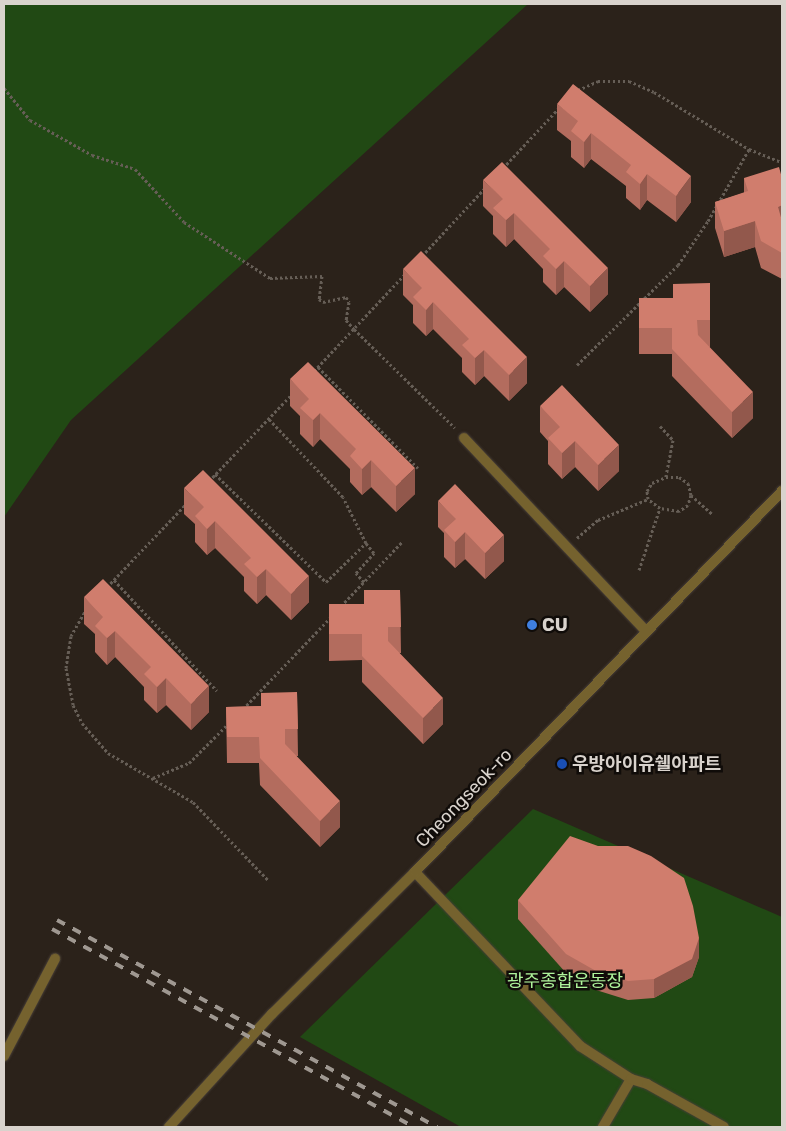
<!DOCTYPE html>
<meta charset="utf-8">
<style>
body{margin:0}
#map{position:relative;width:786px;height:1131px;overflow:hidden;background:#2b221a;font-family:Rubik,"Noto Sans KR",sans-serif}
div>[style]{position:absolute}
.green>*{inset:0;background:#214914}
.path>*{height:3px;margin-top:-1.5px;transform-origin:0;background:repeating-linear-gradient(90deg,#665e56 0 2.5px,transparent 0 5px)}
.roads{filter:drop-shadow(0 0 1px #473e37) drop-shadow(0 0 1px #473e37)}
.service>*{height:10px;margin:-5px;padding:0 5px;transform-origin:5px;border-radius:5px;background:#75622e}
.minor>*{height:10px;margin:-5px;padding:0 5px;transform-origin:5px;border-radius:5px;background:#75622e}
.tertiary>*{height:10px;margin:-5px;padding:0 5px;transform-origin:5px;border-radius:5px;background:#75622e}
.rail>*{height:4px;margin-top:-2px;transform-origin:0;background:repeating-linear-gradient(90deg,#9f9891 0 9px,transparent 0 18px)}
.wall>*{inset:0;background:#b36c5e}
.shaded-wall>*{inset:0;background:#92584c}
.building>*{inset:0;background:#d07d6d}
.dots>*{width:14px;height:14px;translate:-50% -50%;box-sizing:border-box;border:2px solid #100c09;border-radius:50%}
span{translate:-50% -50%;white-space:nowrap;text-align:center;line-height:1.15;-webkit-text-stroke:5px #100c09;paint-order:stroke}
.poi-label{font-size:18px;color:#d9d3cd;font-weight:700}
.left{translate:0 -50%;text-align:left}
.street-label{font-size:18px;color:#d9d3cd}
.park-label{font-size:18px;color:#aef39a}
.frame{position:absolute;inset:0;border:5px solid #d9d3cd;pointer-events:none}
</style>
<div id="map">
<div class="green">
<div style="clip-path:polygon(4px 4px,528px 4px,71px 420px,4px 517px)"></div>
<div style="clip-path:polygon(533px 809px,782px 917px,782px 1127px,461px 1127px,300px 1037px)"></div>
</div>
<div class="path">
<div style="left:4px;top:88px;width:41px;rotate:50.9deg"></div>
<div style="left:30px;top:120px;width:71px;rotate:29.4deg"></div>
<div style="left:92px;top:155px;width:45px;rotate:18deg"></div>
<div style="left:135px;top:169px;width:72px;rotate:47.2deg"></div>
<div style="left:184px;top:222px;width:103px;rotate:33.1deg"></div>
<div style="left:270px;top:278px;width:52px;rotate:-2.2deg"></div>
<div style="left:322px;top:276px;width:23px;rotate:97deg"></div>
<div style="left:319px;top:299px;width:5px;rotate:37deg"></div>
<div style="left:323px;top:302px;width:24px;rotate:-12deg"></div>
<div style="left:346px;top:297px;width:6px;rotate:59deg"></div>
<div style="left:349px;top:302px;width:18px;rotate:99deg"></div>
<div style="left:346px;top:320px;width:12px;rotate:48deg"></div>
<div style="left:354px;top:329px;width:141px;rotate:44.4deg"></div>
<div style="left:578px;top:90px;width:22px;rotate:-24deg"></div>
<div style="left:598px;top:81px;width:31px"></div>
<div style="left:629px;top:81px;width:27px;rotate:24deg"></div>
<div style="left:654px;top:92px;width:111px;rotate:31deg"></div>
<div style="left:749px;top:149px;width:35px;rotate:22deg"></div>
<div style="left:503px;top:168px;width:82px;rotate:-47deg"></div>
<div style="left:422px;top:256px;width:94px;rotate:-47.2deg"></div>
<div style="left:577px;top:365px;width:142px;rotate:-44.7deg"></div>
<div style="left:678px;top:265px;width:53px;rotate:-55.7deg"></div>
<div style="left:708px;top:221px;width:83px;rotate:-60.3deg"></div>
<div style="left:318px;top:367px;width:142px;rotate:45.3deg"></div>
<div style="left:314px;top:371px;width:134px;rotate:-46.8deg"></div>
<div style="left:660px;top:426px;width:19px;rotate:47deg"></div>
<div style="left:673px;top:440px;width:38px;rotate:101deg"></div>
<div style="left:215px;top:474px;width:155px;rotate:44.2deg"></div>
<div style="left:326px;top:582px;width:56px;rotate:-44.3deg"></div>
<div style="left:366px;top:543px;width:51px;rotate:-116.6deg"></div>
<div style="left:343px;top:497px;width:109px;rotate:-133.5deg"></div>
<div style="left:666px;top:477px;width:13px"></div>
<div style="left:679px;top:477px;width:11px;rotate:34deg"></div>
<div style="left:688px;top:483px;width:12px;rotate:76deg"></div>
<div style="left:691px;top:495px;width:10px;rotate:107deg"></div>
<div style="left:688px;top:505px;width:11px;rotate:146deg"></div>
<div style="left:679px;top:511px;width:19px;rotate:-171deg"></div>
<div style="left:660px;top:508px;width:15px;rotate:-143deg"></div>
<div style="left:648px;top:499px;width:8px;rotate:-97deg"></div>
<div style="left:647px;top:491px;width:9px;rotate:-58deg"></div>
<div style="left:652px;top:483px;width:15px;rotate:-23deg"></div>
<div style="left:209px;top:481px;width:122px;rotate:-46.3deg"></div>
<div style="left:691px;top:495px;width:28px;rotate:42deg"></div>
<div style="left:577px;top:538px;width:28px;rotate:-41deg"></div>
<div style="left:598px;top:520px;width:54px;rotate:-22.8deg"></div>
<div style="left:639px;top:570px;width:65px;rotate:-71.3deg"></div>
<div style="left:114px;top:580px;width:151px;rotate:47.1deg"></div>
<div style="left:364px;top:582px;width:12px;rotate:-132deg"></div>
<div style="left:356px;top:573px;width:27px;rotate:-48deg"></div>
<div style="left:374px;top:553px;width:13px;rotate:-129deg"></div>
<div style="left:107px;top:587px;width:116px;rotate:-46.4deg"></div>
<div style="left:341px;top:606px;width:88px;rotate:-46.4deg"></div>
<div style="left:87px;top:608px;width:32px;rotate:120deg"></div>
<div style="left:71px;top:636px;width:32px;rotate:99deg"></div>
<div style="left:66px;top:668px;width:38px;rotate:79deg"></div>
<div style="left:73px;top:705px;width:20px;rotate:63deg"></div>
<div style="left:82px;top:723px;width:40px;rotate:49deg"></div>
<div style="left:108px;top:753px;width:98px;rotate:30deg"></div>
<div style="left:193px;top:802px;width:108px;rotate:46.1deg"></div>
<div style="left:243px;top:709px;width:129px;rotate:-46.3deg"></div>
<div style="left:153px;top:778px;width:39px;rotate:-23deg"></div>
<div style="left:189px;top:763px;width:55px;rotate:-45deg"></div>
</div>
<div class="roads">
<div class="service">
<div style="left:415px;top:872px;width:240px;rotate:46.5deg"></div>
<div style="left:580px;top:1046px;width:61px;rotate:32.9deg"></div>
<div style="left:631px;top:1079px;width:56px;rotate:120.3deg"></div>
<div style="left:4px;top:1056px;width:110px;rotate:-62.3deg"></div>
<div style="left:631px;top:1079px;width:17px;rotate:17deg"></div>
<div style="left:647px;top:1084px;width:88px;rotate:29.2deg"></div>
</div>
<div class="minor">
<div style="left:464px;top:438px;width:265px;rotate:46.7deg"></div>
</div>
<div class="tertiary">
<div style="left:169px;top:1127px;width:153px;rotate:-47.7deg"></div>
<div style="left:272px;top:1014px;width:202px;rotate:-44.8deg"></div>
<div style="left:415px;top:872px;width:529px;rotate:-46.07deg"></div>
</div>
</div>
<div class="rail">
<div style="left:57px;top:920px;width:433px;rotate:28.6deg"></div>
<div style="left:52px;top:929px;width:412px;rotate:28.7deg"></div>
</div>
<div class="wall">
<div style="clip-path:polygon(557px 104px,691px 202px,676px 222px,647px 200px,640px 210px,626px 198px,626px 186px,591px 159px,584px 168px,571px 157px,571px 141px,557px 130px)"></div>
<div style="clip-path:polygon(744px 178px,782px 178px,782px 279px,761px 268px,755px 247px,724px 257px,715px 228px,715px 202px,744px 193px)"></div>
<div style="clip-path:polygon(483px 180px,608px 294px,590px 312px,564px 287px,556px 295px,543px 282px,543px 269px,514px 239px,506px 247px,493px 234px,493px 216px,483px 206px)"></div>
<div style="clip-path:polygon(403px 269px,527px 383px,509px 401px,484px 376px,475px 385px,462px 372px,462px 358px,433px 329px,426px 336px,413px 323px,413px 305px,403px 295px)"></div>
<div style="clip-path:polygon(710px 283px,710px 347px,709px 347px,753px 418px,732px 438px,672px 376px,672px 354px,639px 354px,639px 298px,673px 298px)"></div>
<div style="clip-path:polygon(290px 379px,415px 494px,396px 512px,371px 487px,362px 495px,350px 482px,350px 469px,320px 439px,313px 447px,300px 434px,300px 416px,290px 406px)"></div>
<div style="clip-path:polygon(540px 406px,619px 471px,598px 491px,575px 467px,562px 479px,548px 464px,548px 441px,540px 432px)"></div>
<div style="clip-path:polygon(184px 488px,309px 602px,291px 620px,266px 595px,257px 604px,244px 591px,244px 577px,215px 548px,207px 555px,195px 542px,195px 524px,184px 514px)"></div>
<div style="clip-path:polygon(438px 501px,504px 561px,485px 579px,465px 559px,455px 568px,444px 557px,444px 533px,438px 527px)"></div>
<div style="clip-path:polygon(400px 590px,401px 653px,399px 653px,443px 724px,423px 744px,362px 682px,362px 660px,329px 661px,329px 604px,364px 604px)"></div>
<div style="clip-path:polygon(84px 597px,209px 712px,191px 730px,166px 705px,157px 713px,144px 700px,144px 687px,115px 657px,107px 665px,95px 652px,95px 634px,84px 624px)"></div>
<div style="clip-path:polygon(297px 692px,298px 756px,296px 756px,340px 827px,320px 847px,260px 785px,259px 763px,227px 763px,226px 707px,261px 706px)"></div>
<div style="clip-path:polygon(518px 900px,699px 957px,692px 977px,654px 998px,628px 1000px,596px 990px,566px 973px,518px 919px)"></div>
</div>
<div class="shaded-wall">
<div style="clip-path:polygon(591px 133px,591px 159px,584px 168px,584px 142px)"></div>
<div style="clip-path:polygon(647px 174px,647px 200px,640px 210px,640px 184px)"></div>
<div style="clip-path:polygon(691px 176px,691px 202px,676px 222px,676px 196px)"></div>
<div style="clip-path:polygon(782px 205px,782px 232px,778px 207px)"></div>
<div style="clip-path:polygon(514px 213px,514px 239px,506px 247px,506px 220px)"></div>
<div style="clip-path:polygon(755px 221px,755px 247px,724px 257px,724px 231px)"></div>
<div style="clip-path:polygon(564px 261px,564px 287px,556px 295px,556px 269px)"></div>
<div style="clip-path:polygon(608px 268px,608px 294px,590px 312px,590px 286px)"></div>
<div style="clip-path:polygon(433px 302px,433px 329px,426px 336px,426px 310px)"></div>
<div style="clip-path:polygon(484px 350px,484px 376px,475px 385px,475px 358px)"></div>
<div style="clip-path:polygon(527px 357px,527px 383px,509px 401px,509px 375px)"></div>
<div style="clip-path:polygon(753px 392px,753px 418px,732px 438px,732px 412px)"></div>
<div style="clip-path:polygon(320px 413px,320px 439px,313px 447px,313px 420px)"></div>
<div style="clip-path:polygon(575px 441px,575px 467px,562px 479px,562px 453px)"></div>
<div style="clip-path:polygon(619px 445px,619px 471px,598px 491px,598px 465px)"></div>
<div style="clip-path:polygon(371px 460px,371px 487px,362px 495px,362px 469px)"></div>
<div style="clip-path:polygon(415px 468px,415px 494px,396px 512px,396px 486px)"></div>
<div style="clip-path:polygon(215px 521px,215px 548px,207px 555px,207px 529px)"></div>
<div style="clip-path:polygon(465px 532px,465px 559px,455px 568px,455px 542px)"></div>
<div style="clip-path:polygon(504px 535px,504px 561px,485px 579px,485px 553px)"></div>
<div style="clip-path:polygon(266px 569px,266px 595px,257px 604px,257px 577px)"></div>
<div style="clip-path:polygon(309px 576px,309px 602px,291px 620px,291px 594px)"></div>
<div style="clip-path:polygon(115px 631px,115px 657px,107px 665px,107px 638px)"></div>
<div style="clip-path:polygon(166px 678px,166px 705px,157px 713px,157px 687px)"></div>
<div style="clip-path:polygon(209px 686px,209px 712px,191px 730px,191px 704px)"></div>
<div style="clip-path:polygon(443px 698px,443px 724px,423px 744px,423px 718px)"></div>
<div style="clip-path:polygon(340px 801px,340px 827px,320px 847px,320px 821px)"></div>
<div style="clip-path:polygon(699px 938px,699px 957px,692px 977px,654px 998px,654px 979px)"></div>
</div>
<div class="building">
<div style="clip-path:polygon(573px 84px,691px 176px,676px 196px,647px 174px,640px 184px,626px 172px,631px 165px,591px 133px,584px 142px,571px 131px,578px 121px,557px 104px)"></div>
<div style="clip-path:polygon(502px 162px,608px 268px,590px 286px,564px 261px,556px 269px,543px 256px,550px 249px,514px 213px,506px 220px,493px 208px,503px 199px,483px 180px)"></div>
<div style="clip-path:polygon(779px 167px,782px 178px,782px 205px,778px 207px,782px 221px,782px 253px,761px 241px,755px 221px,724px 231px,715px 202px,748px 191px,744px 178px)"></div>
<div style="clip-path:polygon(421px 251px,527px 357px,509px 375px,484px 350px,475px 358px,462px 345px,469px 339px,433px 302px,426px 310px,413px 297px,422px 288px,403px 269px)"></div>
<div style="clip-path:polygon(710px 283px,710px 320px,697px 320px,698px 335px,753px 392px,732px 412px,672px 349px,672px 328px,639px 328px,639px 298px,673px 298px,673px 284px)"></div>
<div style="clip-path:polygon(308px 362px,415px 468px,396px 486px,371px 460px,362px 469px,350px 456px,356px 449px,320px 413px,313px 420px,300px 408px,309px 399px,290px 379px)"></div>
<div style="clip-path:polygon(562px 385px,619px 445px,598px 465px,575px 441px,562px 453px,548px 438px,560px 427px,540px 406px)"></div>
<div style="clip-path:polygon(203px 470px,309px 576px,291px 594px,266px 569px,257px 577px,244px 564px,251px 558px,215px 521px,207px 529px,195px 516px,204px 507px,184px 488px)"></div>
<div style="clip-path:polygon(455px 484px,504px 535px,485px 553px,465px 532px,455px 542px,444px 530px,456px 519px,438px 501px)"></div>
<div style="clip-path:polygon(103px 579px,209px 686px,191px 704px,166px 678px,157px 687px,144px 674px,151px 667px,115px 631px,107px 638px,95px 626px,103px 617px,84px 597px)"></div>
<div style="clip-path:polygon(364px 590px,400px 590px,401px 627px,388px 627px,388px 641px,443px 698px,423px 718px,362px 656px,362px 634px,329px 634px,329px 604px,364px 604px)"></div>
<div style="clip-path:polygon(297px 692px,298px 729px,285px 729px,285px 744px,340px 801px,320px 821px,260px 758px,259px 737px,227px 737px,226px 707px,261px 706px,261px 693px)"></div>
<div style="clip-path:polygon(570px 836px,598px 846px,628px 846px,651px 856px,684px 878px,693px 906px,699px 938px,692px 959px,654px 979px,628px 981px,596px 971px,566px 954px,518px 900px)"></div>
</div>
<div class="dots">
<div style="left:532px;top:625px;background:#3f7fe0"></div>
<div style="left:562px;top:764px;background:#1a4fb4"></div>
</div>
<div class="poi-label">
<span class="left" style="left:542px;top:625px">CU</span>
<span class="left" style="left:572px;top:764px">우방아이유쉘아파트</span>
</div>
<div class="street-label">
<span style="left:464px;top:798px;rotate:-46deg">Cheongseok-ro</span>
</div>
<div class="park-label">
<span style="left:565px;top:981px">광주종합운동장</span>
</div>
<div class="frame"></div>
</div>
